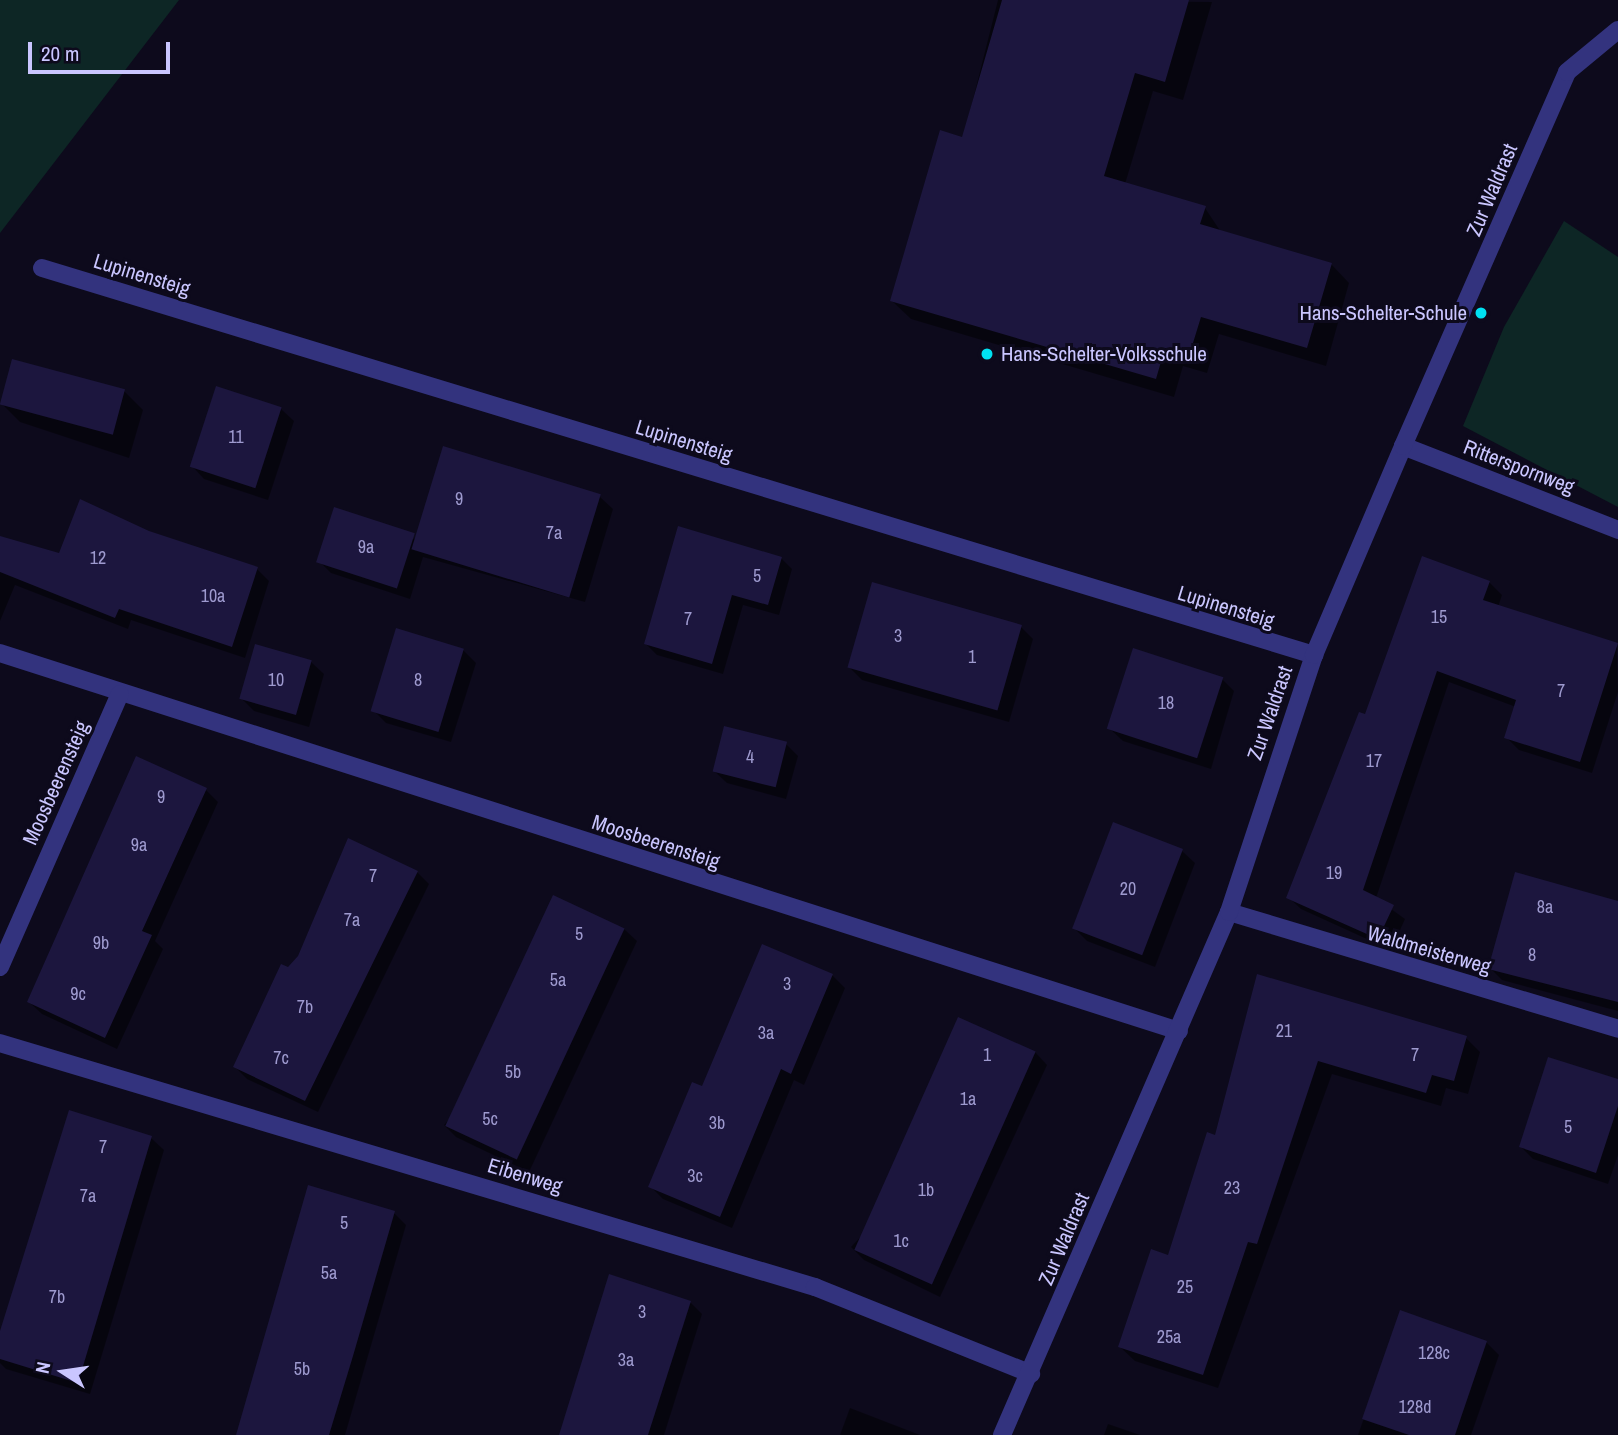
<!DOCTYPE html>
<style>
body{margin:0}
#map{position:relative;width:1618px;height:1435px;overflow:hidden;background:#0d0a1c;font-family:"Archivo Narrow",sans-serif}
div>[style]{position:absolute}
.green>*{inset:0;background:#0d2625}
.shadow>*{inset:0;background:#0007}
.building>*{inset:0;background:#1c163e;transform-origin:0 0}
.minor>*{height:18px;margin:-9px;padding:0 9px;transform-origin:9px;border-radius:9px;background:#33337e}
.dots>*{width:19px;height:19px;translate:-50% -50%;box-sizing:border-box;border:4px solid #0d0a1c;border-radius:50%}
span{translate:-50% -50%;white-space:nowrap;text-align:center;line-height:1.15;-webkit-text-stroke:6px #0d0a1c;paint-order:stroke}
.number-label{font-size:18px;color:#9e9acf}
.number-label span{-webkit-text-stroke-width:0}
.street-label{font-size:21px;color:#cac6ff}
.poi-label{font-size:21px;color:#cac6ff}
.right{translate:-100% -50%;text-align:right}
.left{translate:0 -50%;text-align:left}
.north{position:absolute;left:28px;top:1337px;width:70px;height:70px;-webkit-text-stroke:5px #0d0a1c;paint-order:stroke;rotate:282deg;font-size:19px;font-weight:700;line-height:28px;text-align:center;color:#cac6ff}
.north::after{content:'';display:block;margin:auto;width:24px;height:32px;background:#cac6ff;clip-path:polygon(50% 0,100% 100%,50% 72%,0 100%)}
.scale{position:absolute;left:28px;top:42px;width:142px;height:32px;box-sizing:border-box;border:4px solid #cac6ff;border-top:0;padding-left:9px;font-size:21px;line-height:24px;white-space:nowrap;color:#cac6ff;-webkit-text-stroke:5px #0d0a1c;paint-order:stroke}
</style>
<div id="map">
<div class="green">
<div style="clip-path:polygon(0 0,179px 0,0 233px)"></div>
<div style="clip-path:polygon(1564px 221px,1618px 257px,1618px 507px,1463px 426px,1504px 327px)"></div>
</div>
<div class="shadow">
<div style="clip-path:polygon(998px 0,1212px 2px,1183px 100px,1153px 91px,1125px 184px,1205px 208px,1221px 232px,1331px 264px,1349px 283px,1326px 366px,1219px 334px,1207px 373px,1183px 366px,1174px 397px,911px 319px,892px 301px,963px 139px)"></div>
<div style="clip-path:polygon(124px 391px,143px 410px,129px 458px,20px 422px,1px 403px)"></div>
<div style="clip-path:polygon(281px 409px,294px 421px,268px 500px,204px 479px,192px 466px)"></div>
<div style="clip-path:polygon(444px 449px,600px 497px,613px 509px,585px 602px,423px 557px,410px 599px,331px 573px,319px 561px,417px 538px)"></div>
<div style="clip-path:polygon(148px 533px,257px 569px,269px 581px,245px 658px,131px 620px,128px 629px,15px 585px,0 621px,0 538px,60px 555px)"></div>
<div style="clip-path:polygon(781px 558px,792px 569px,779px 615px,743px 605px,723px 674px,657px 655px,646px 644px)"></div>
<div style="clip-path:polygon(1489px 582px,1502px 595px,1498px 607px,1617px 645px,1618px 692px,1592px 773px,1519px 750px,1506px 737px,1516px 707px,1449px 682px,1376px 898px,1405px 919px,1391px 950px,1301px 909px,1288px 897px,1366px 716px)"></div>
<div style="clip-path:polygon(1021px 627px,1033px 639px,1009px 722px,862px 680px,850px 668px)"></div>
<div style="clip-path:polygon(463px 650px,476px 663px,451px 742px,386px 723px,373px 710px)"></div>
<div style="clip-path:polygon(311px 662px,324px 674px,309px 727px,254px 711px,242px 699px)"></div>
<div style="clip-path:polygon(1222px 679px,1234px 691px,1211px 769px,1123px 741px,1110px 729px)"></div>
<div style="clip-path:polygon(786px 744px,798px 756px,786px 799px,727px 783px,714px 771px)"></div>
<div style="clip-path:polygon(206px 790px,218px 802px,155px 941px,163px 949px,117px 1049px,42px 1014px,29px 1002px)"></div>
<div style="clip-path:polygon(1182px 851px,1195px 863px,1155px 967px,1087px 941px,1075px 929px)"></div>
<div style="clip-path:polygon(417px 872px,429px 884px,318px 1112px,247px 1079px,235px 1067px,288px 969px)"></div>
<div style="clip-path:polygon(1618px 903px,1618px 1011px,1502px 980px,1490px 968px)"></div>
<div style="clip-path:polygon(624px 929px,637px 941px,529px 1172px,456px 1137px,444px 1125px)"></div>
<div style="clip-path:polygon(763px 946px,832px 975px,845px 988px,804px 1085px,794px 1080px,732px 1228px,663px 1199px,650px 1186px,703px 1088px)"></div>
<div style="clip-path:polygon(1259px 976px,1466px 1038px,1480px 1052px,1468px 1094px,1446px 1088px,1441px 1106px,1332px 1074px,1218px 1388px,1135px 1361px,1120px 1347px,1169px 1257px,1216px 1137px)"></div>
<div style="clip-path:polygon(1035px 1052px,1047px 1065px,940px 1297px,864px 1260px,851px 1247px)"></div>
<div style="clip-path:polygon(1618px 1081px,1618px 1155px,1608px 1184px,1533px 1159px,1521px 1147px)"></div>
<div style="clip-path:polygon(151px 1138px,164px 1150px,90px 1394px,6px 1369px,0 1363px,0 1337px)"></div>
<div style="clip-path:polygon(394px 1213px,406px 1225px,345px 1435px,238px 1435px)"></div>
<div style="clip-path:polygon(690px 1302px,702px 1314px,664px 1435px,561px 1435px)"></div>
<div style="clip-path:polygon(1401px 1313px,1486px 1342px,1499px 1355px,1471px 1435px,1358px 1435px)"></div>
<div style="clip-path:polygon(850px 1408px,920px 1435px,840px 1435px)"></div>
<div style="clip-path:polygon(1108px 1424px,1140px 1435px,1104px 1435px)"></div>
</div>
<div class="building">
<div style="clip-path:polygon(1002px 0,1189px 0,1165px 82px,1135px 73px,1104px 176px,1206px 206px,1200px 224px,1332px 263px,1307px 348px,1201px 317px,1189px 356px,1165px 348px,1156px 379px,890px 301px,940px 130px,962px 137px)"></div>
<div style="left:12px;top:359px;width:117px;height:47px;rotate:15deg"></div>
<div style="left:216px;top:386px;width:69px;height:85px;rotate:18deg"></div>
<div style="left:443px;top:446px;width:165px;height:108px;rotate:17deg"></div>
<div style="clip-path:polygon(80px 499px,149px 531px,258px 567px,232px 647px,119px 609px,115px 618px,0 572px,0 536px,59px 553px)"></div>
<div style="left:334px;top:507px;width:85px;height:58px;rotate:18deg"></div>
<div style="clip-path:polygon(678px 526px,782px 557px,768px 605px,732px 595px,712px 664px,644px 644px)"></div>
<div style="clip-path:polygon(1422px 556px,1490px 581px,1483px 600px,1618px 643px,1580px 762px,1504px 738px,1516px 700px,1437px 671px,1363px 890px,1394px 905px,1378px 939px,1286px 898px,1359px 712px,1365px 714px)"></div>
<div style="left:872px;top:582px;width:156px;height:89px;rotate:16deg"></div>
<div style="left:396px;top:628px;width:71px;height:87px;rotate:17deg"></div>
<div style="left:255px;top:644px;width:59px;height:57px;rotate:16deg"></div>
<div style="left:1133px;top:648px;width:95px;height:85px;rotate:18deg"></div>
<div style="left:724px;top:726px;width:65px;height:47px;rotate:14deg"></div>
<div style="clip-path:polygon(136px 756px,207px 788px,142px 931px,152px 935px,105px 1038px,27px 1002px)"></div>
<div style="left:1113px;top:822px;width:75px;height:114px;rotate:21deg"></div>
<div style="clip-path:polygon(348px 838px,418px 871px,305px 1101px,233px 1067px,281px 964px,288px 967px,298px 956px)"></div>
<div style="clip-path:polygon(1515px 872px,1618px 901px,1618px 1002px,1488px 969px)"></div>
<div style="left:553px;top:895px;width:79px;height:255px;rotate:25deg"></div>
<div style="clip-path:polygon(762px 944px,833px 974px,791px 1074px,781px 1069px,720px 1217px,648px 1187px,692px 1082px,702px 1086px)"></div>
<div style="clip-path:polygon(1257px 974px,1467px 1036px,1454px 1081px,1432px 1075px,1426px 1093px,1318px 1061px,1257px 1244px,1248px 1242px,1203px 1375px,1118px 1347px,1151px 1249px,1168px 1255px,1207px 1132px,1215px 1135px)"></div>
<div style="left:958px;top:1017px;width:85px;height:255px;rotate:24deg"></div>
<div style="clip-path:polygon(1548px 1057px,1618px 1079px,1618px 1106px,1596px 1173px,1519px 1147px)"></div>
<div style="clip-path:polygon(69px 1110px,152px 1136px,78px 1383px,0 1359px,0 1331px)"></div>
<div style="clip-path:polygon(308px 1185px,395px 1211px,353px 1356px,329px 1435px,236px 1435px)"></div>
<div style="clip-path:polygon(609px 1274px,691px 1301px,648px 1435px,559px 1435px)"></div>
<div style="clip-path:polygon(1400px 1310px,1487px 1341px,1455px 1435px,1409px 1435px,1362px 1419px)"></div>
</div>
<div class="minor">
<div style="left:42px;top:268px;width:1330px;rotate:16.92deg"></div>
<div style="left:1403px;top:446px;width:231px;rotate:21.3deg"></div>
<div style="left:0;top:653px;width:1238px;rotate:17.78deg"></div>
<div style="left:1229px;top:912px;width:406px;rotate:16.7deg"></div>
<div style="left:0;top:967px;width:298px;rotate:-66.3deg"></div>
<div style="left:0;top:1043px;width:851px;rotate:16.67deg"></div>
<div style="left:815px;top:1287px;width:233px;rotate:21.9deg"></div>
<div style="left:1002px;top:1435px;width:570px;rotate:-66.54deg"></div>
<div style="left:1229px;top:912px;width:271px;rotate:-71.7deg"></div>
<div style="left:1314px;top:655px;width:227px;rotate:-66.9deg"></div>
<div style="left:1403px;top:446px;width:408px;rotate:-66.3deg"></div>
<div style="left:1567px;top:72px;width:66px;rotate:-39.5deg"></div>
</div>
<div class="dots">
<div style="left:1481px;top:313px;background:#00e1f1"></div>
<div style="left:987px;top:354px;background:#00e1f1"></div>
</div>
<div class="number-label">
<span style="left:236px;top:437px">11</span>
<span style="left:459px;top:499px">9</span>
<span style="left:554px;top:533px">7a</span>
<span style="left:366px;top:547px">9a</span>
<span style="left:98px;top:558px">12</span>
<span style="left:757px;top:576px">5</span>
<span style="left:213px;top:596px">10a</span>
<span style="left:1439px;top:617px">15</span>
<span style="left:688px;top:619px">7</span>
<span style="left:898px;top:636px">3</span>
<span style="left:972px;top:657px">1</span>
<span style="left:276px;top:680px">10</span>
<span style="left:418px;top:680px">8</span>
<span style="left:1561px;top:691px">7</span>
<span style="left:1166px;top:703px">18</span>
<span style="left:750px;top:757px">4</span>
<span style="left:1374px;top:761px">17</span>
<span style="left:161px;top:797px">9</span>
<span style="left:139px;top:845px">9a</span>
<span style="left:1334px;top:873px">19</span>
<span style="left:373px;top:876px">7</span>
<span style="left:1128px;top:889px">20</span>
<span style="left:1545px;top:907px">8a</span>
<span style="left:352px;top:920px">7a</span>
<span style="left:579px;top:934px">5</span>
<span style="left:101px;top:943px">9b</span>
<span style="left:1532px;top:955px">8</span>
<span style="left:558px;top:980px">5a</span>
<span style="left:787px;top:984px">3</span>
<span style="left:78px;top:994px">9c</span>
<span style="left:305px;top:1007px">7b</span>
<span style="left:1284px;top:1031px">21</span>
<span style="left:766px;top:1033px">3a</span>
<span style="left:987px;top:1055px">1</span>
<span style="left:1415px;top:1055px">7</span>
<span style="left:281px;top:1058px">7c</span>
<span style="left:513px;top:1072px">5b</span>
<span style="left:968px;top:1099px">1a</span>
<span style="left:490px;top:1119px">5c</span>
<span style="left:717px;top:1123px">3b</span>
<span style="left:1568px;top:1127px">5</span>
<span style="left:103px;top:1147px">7</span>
<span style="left:695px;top:1176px">3c</span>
<span style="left:1232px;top:1188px">23</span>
<span style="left:926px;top:1190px">1b</span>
<span style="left:88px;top:1196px">7a</span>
<span style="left:344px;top:1223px">5</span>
<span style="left:901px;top:1241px">1c</span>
<span style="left:329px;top:1273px">5a</span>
<span style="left:1185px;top:1287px">25</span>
<span style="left:57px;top:1297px">7b</span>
<span style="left:642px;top:1312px">3</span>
<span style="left:1169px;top:1337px">25a</span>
<span style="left:1434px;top:1353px">128c</span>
<span style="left:626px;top:1360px">3a</span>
<span style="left:302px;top:1369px">5b</span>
<span style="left:1415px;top:1407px">128d</span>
</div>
<div class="street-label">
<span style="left:1492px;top:190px;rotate:-67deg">Zur Waldrast</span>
<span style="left:142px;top:275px;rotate:17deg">Lupinensteig</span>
<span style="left:684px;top:441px;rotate:17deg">Lupinensteig</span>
<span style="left:1519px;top:467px;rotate:21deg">Ritterspornweg</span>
<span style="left:1226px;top:607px;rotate:17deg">Lupinensteig</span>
<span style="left:1270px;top:713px;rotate:-71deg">Zur Waldrast</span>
<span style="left:56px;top:783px;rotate:-66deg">Moosbeerensteig</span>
<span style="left:656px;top:842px;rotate:18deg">Moosbeerensteig</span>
<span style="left:1429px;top:950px;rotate:16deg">Waldmeisterweg</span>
<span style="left:525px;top:1176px;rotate:17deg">Eibenweg</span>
<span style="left:1064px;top:1239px;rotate:-67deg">Zur Waldrast</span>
</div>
<div class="poi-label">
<span class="right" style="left:1467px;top:313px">Hans-Schelter-Schule</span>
<span class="left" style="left:1001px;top:354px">Hans-Schelter-Volksschule</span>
</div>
<div class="north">N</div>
<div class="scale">20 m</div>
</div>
